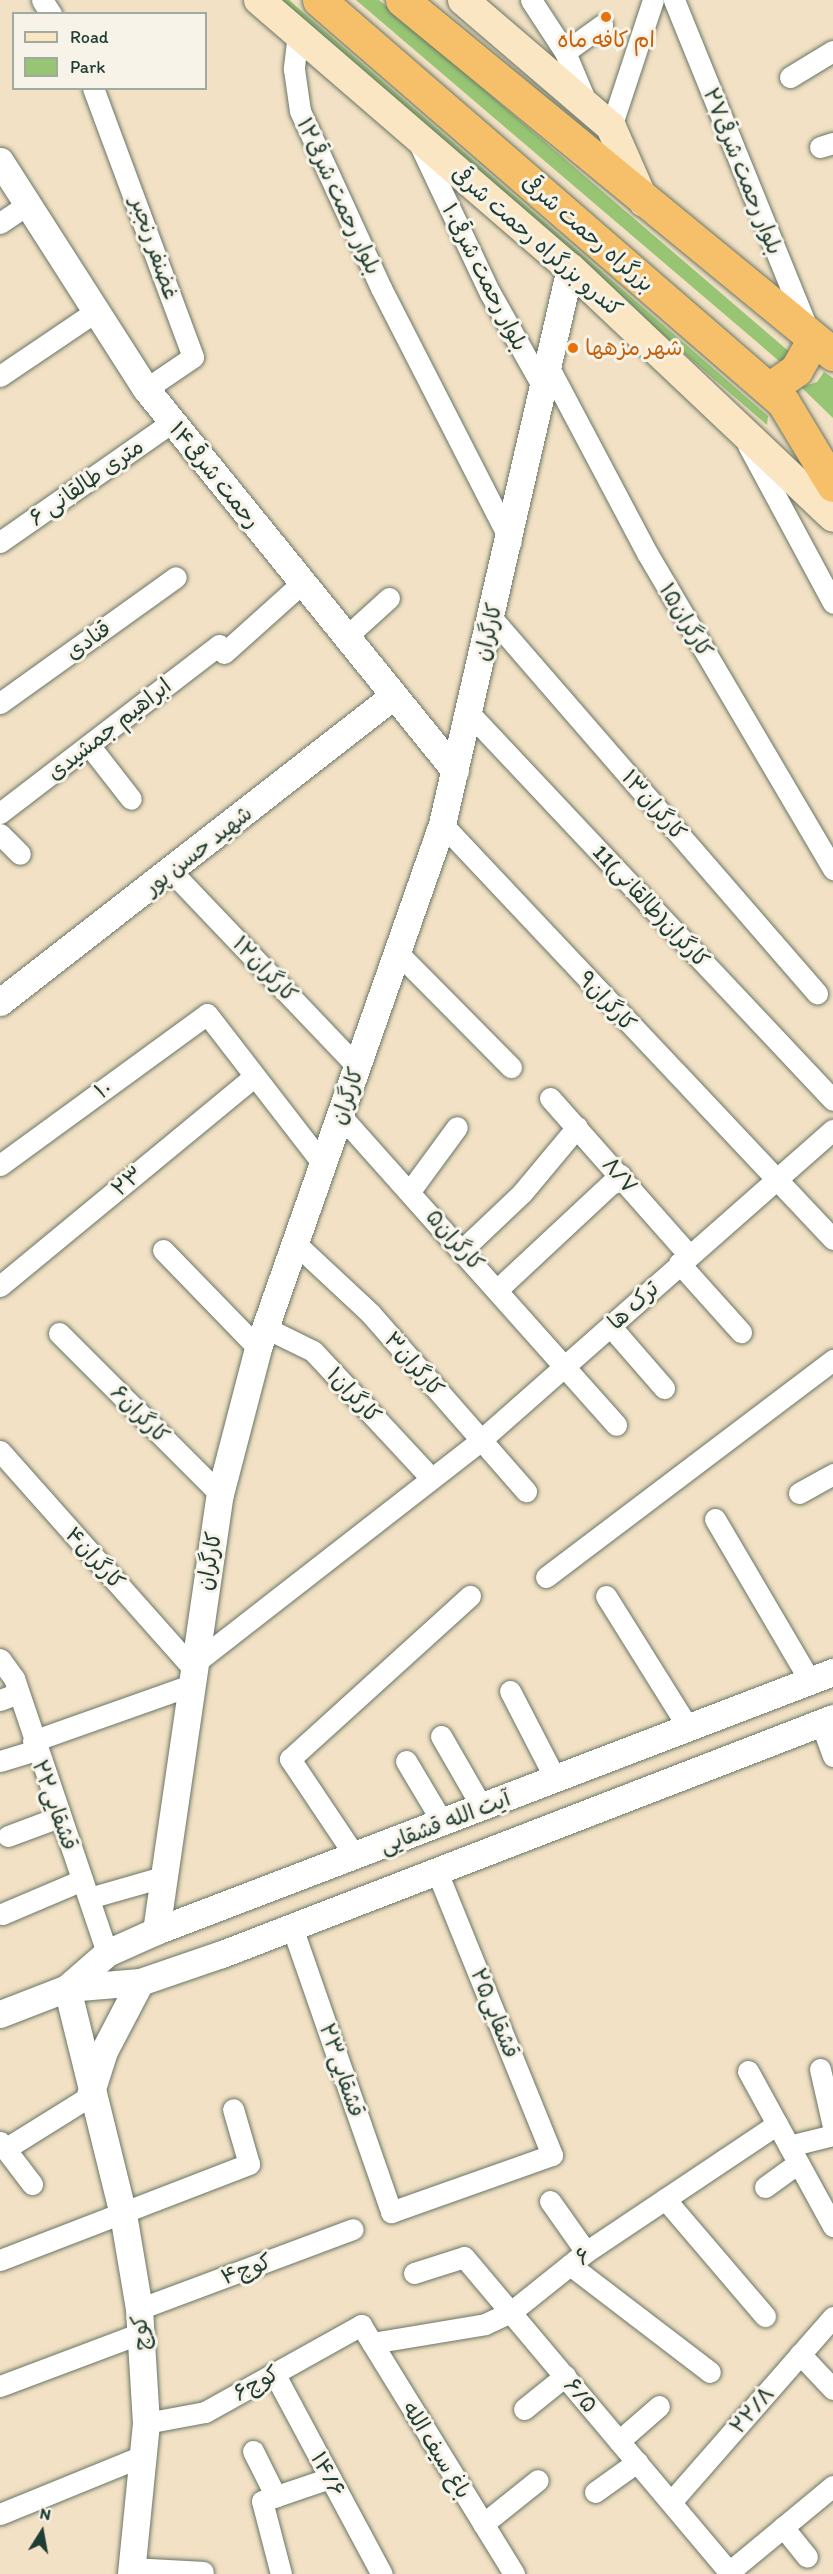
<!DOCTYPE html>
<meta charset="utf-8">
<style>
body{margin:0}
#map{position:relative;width:833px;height:2574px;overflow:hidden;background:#f2e1c4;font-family:Itim,"Playpen Sans Arabic",sans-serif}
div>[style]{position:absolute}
.green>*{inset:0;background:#97c574}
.roads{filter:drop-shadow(0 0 2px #697666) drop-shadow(0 0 2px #697666)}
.minor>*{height:21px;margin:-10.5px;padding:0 10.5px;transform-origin:10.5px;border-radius:10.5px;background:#fff}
.tertiary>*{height:27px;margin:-13.5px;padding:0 13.5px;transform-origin:13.5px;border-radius:13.5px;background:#fff}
.secondary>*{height:30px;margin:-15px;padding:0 15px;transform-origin:15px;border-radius:15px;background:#fbe6c4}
.trunk>*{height:33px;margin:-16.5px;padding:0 16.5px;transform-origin:16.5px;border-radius:16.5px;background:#f6c06b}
.dots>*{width:16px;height:16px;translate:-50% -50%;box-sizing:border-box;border:3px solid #f7f3e8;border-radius:50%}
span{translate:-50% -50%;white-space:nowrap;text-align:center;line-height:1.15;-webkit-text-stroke:6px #f7f3e8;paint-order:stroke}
.food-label{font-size:22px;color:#c56008}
.left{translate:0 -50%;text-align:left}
.street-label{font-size:22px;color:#1f3d34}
.legend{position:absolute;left:12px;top:12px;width:195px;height:78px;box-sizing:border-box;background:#f7f3e8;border:2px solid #a1aaa0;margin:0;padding:8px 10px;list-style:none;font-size:18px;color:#1f3d34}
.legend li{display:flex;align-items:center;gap:12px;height:30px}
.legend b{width:30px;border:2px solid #a1aaa0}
.north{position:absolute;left:12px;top:2502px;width:60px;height:60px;-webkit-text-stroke:4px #f7f3e8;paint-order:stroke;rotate:11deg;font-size:16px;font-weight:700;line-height:24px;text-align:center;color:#1f3d34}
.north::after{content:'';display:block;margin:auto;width:21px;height:27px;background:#1f3d34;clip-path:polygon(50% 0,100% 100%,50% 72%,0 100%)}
</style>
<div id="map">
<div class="green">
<div style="clip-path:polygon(276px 0,289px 0,768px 416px,767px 425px)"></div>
<div style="clip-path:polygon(356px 0,379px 0,410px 26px,793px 355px,785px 366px)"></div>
<div style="clip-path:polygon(824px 372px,833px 378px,833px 418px,801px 387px,817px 382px)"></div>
</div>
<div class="roads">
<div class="minor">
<div style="left:42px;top:0;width:17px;rotate:57deg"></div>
<div style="left:531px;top:0;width:62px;rotate:56.8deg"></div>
<div style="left:565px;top:52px;width:54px;rotate:67.2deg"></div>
<div style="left:674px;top:0;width:354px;rotate:67.9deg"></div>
<div style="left:298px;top:34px;width:35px;rotate:97deg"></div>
<div style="left:294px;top:69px;width:42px;rotate:81.9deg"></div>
<div style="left:300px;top:111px;width:195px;rotate:65.4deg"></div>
<div style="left:381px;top:288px;width:285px;rotate:62.9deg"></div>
<div style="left:565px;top:52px;width:46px;rotate:-36.1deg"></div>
<div style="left:790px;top:77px;width:50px;rotate:-31.2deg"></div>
<div style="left:93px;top:88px;width:287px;rotate:69.6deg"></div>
<div style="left:193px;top:357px;width:57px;rotate:145.8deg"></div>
<div style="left:611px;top:127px;width:134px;rotate:-71.7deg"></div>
<div style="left:418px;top:141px;width:168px;rotate:64.7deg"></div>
<div style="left:490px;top:293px;width:108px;rotate:60.6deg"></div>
<div style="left:820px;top:147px;width:14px;rotate:-17deg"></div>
<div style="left:0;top:223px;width:34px;rotate:-34deg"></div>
<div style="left:548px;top:366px;width:212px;rotate:62.1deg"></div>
<div style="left:647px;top:553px;width:367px;rotate:59.5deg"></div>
<div style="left:0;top:376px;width:115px;rotate:-34deg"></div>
<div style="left:748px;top:445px;width:179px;rotate:61.7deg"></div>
<div style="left:0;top:542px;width:210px;rotate:-34.9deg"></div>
<div style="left:491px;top:617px;width:498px;rotate:49.1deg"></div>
<div style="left:346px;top:637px;width:58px;rotate:-42.2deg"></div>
<div style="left:224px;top:653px;width:105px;rotate:-41.9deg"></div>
<div style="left:0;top:703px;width:216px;rotate:-35.6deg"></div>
<div style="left:469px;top:713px;width:531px;rotate:46.75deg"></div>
<div style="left:89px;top:745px;width:68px;rotate:52.1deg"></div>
<div style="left:0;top:813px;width:276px;rotate:-37.5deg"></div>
<div style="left:442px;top:824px;width:570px;rotate:46.71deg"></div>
<div style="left:0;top:834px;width:28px;rotate:45deg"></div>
<div style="left:172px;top:872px;width:268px;rotate:46.4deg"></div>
<div style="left:397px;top:952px;width:162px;rotate:45.3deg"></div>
<div style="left:550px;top:1098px;width:208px;rotate:48.5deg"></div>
<div style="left:340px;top:1115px;width:415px;rotate:48.3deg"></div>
<div style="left:0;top:1165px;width:256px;rotate:-36.1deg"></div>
<div style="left:207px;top:1014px;width:190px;rotate:52.3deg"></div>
<div style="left:410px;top:1191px;width:79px;rotate:-53.7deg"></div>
<div style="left:295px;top:1243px;width:103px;rotate:43deg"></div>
<div style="left:370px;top:1313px;width:237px;rotate:48.8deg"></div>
<div style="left:463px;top:1249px;width:81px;rotate:-43.5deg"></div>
<div style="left:522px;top:1193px;width:86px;rotate:-50.2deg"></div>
<div style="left:163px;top:1250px;width:136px;rotate:45.9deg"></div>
<div style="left:679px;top:1263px;width:93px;rotate:48.1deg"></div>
<div style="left:0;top:1286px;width:330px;rotate:-39.5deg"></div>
<div style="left:499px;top:1288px;width:166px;rotate:-43deg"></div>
<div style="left:611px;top:1327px;width:81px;rotate:49deg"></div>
<div style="left:266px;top:1328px;width:52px;rotate:26.1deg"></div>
<div style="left:313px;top:1351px;width:172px;rotate:47.1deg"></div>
<div style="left:59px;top:1333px;width:228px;rotate:45deg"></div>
<div style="left:0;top:1451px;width:288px;rotate:48.4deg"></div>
<div style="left:191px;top:1666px;width:368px;rotate:-37.9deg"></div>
<div style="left:481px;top:1440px;width:469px;rotate:-41.4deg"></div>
<div style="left:799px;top:1493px;width:39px;rotate:-29deg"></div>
<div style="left:715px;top:1519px;width:186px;rotate:59.6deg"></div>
<div style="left:546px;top:1577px;width:360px;rotate:-37.1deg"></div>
<div style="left:606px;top:1596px;width:155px;rotate:58deg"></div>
<div style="left:0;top:1659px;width:24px;rotate:54deg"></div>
<div style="left:14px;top:1678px;width:290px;rotate:71.3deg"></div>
<div style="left:510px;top:1691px;width:100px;rotate:62.7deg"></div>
<div style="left:0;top:1700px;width:19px;rotate:-21deg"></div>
<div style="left:821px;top:1723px;width:35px;rotate:70deg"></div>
<div style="left:441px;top:1736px;width:84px;rotate:60.1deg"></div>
<div style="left:33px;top:1741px;width:164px;rotate:-19.5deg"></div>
<div style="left:0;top:1761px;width:37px;rotate:-17deg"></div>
<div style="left:406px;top:1761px;width:72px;rotate:59.2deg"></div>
<div style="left:8px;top:1836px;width:54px;rotate:-20.4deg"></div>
<div style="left:355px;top:1856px;width:117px;rotate:-123.8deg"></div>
<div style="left:290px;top:1759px;width:243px;rotate:-42.2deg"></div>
<div style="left:89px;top:1898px;width:76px;rotate:-16deg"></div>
<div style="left:2px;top:1914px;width:87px;rotate:-23deg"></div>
<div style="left:292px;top:1927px;width:302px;rotate:70.8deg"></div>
<div style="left:391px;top:2212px;width:171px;rotate:-19.5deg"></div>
<div style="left:552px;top:2155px;width:305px;rotate:-112.1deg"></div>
<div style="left:820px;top:2069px;width:58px;rotate:77.2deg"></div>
<div style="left:748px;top:2071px;width:177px;rotate:61.3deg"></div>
<div style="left:0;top:2142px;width:53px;rotate:52.7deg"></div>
<div style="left:789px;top:2146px;width:45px;rotate:-14deg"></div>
<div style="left:5px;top:2149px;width:100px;rotate:-31.9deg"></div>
<div style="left:765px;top:2187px;width:41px;rotate:-36deg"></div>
<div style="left:665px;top:2199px;width:154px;rotate:49.5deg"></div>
<div style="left:550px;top:2201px;width:62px;rotate:54.8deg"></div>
<div style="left:0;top:2260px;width:267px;rotate:-21.1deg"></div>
<div style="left:249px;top:2164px;width:57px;rotate:-106.2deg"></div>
<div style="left:570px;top:2265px;width:176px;rotate:37.4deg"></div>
<div style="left:414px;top:2273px;width:52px;rotate:-17.7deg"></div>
<div style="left:464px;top:2257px;width:414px;rotate:49.9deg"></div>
<div style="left:139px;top:2309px;width:228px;rotate:-20.5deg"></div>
<div style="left:372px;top:2343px;width:115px;rotate:-9.5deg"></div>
<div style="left:485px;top:2324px;width:29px;rotate:-25deg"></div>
<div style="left:511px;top:2312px;width:96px;rotate:-38.7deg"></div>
<div style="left:586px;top:2252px;width:230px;rotate:-33.8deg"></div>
<div style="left:800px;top:2354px;width:48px;rotate:46.7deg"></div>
<div style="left:274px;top:2373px;width:228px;rotate:61.8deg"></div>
<div style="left:0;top:2386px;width:151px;rotate:-20.6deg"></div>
<div style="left:524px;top:2409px;width:53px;rotate:-38.8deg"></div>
<div style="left:146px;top:2423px;width:60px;rotate:-10.6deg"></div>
<div style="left:205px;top:2412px;width:179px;rotate:-29.1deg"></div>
<div style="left:361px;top:2325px;width:292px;rotate:58.4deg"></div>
<div style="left:619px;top:2441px;width:53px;rotate:-41.2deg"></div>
<div style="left:253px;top:2451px;width:51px;rotate:63.4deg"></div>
<div style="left:595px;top:2492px;width:52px;rotate:-35.5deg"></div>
<div style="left:671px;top:2502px;width:246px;rotate:-48.8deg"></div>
<div style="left:0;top:2514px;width:153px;rotate:-22.2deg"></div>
<div style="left:483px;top:2524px;width:70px;rotate:-38.7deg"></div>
<div style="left:783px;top:2527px;width:38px;rotate:51deg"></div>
<div style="left:132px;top:2568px;width:71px;rotate:3.2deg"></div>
<div style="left:729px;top:2572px;width:135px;rotate:-39.6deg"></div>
<div style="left:281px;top:2574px;width:75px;rotate:-104.6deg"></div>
<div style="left:262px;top:2501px;width:72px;rotate:-18.7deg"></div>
</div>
<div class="tertiary">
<div style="left:0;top:161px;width:271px;rotate:57.4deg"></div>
<div style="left:146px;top:389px;width:491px;rotate:51deg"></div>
<div style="left:0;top:1002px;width:499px;rotate:-37.9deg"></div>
<div style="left:156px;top:1931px;width:442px;rotate:-81.7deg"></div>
<div style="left:220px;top:1494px;width:151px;rotate:-75.4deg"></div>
<div style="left:258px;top:1348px;width:555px;rotate:-70.65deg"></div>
<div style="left:442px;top:824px;width:571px;rotate:-77.04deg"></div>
<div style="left:67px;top:1988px;width:53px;rotate:-41.2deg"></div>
<div style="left:107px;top:1953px;width:54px;rotate:-24.2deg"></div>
<div style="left:156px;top:1931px;width:725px;rotate:-20.94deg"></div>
<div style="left:67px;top:1988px;width:233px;rotate:76.1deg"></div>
<div style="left:123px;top:2214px;width:96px;rotate:80.4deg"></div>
<div style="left:139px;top:2309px;width:114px;rotate:86.5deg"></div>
<div style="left:146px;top:2423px;width:152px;rotate:95.7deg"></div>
<div style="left:0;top:2014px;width:72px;rotate:-21.2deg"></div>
<div style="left:67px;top:1988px;width:73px;rotate:-4.7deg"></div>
<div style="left:140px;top:1982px;width:87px;rotate:-18.9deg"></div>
<div style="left:222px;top:1954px;width:655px;rotate:-21.12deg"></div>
<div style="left:90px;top:2095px;width:46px;rotate:-72.3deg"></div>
<div style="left:104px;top:2051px;width:78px;rotate:-62.4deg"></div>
</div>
<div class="secondary">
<div style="left:259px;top:0;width:411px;rotate:40.8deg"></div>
<div style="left:570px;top:268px;width:362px;rotate:43.4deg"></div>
<div style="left:463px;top:0;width:195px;rotate:40.6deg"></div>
<div style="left:611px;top:127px;width:82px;rotate:66.3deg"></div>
</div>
<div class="trunk">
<div style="left:319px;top:0;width:614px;rotate:40.9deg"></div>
<div style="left:783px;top:402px;width:97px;rotate:58.9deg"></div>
<div style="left:402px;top:0;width:558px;rotate:39.4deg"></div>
<div style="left:769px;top:389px;width:33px;rotate:-35deg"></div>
<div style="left:796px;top:370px;width:32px;rotate:-60deg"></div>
</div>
</div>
<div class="dots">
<div style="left:606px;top:17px;background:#e8710a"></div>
<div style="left:573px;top:348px;background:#e8710a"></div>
</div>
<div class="food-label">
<span style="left:606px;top:40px">ام کافه ماه</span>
<span class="left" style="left:585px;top:348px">شهر مزهها</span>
</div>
<div class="street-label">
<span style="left:743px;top:171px;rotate:68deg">بلوار رحمت شرقی۲۷</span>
<span style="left:339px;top:196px;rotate:65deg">بلوار رحمت شرقی۱۲</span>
<span style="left:588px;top:233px;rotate:41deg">بزرگراه رحمت شرقی</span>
<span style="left:537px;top:241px;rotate:41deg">کندرو بزرگراه رحمت شرقی</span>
<span style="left:155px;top:248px;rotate:71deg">غضنفر رنجبر</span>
<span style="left:485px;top:277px;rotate:63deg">بلوار رحمت شرقی۱۰</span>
<span style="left:215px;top:475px;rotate:51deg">۱۴رحمت شرقی</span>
<span style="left:86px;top:482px;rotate:-35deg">۶ متری طالقانی</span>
<span style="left:686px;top:620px;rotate:59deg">۱۵کارگران</span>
<span style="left:488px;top:632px;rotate:-77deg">کارگران</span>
<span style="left:88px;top:640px;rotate:-36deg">قنادی</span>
<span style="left:109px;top:729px;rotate:-38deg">ابراهیم جمشیدی</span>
<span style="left:654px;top:805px;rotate:49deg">کارگران۱۳</span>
<span style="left:198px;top:850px;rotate:-38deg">شهید حسن پور</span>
<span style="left:651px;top:906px;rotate:47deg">11کارگران(طالقانی)</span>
<span style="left:265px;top:969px;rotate:46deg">۱۲کارگران</span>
<span style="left:607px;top:1001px;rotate:47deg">کارگران۹</span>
<span style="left:103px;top:1089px;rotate:-36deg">۱۰</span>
<span style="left:347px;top:1096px;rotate:-71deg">کارگران</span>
<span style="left:620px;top:1175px;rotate:49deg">۸/۷</span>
<span style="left:127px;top:1181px;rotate:-40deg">۲۳</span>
<span style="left:455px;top:1240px;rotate:48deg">کارگران۵</span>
<span style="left:633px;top:1305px;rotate:-43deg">ترک ها</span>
<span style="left:414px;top:1364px;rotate:49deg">کارگران۳</span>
<span style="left:354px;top:1395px;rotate:47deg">۱کارگران</span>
<span style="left:140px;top:1414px;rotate:45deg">۶کارگران</span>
<span style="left:95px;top:1558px;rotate:48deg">کارگران۴</span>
<span style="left:209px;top:1561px;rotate:-80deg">کارگران</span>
<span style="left:55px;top:1805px;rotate:70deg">۲۲قشقایی</span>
<span style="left:445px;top:1822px;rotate:-21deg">آیت الله قشقایی</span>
<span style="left:495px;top:2013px;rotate:68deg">قشقایی۲۵</span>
<span style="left:342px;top:2070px;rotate:71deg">قشقایی۲۳</span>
<span style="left:583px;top:2256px;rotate:-37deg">۶</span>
<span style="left:246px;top:2269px;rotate:-20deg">کوچ۴</span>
<span style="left:140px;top:2333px;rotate:-94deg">کوچ</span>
<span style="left:256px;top:2383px;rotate:-29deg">کوچ۶</span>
<span style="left:581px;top:2395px;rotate:50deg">۶/۵</span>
<span style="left:752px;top:2410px;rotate:-49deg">۲۲/۸</span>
<span style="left:437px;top:2450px;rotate:58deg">باغ سیف الله</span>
<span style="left:328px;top:2474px;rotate:62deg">۱۴/۶</span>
</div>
<ul class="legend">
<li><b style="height:8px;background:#fbe6c4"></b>Road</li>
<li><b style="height:16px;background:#97c574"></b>Park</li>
</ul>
<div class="north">N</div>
</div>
